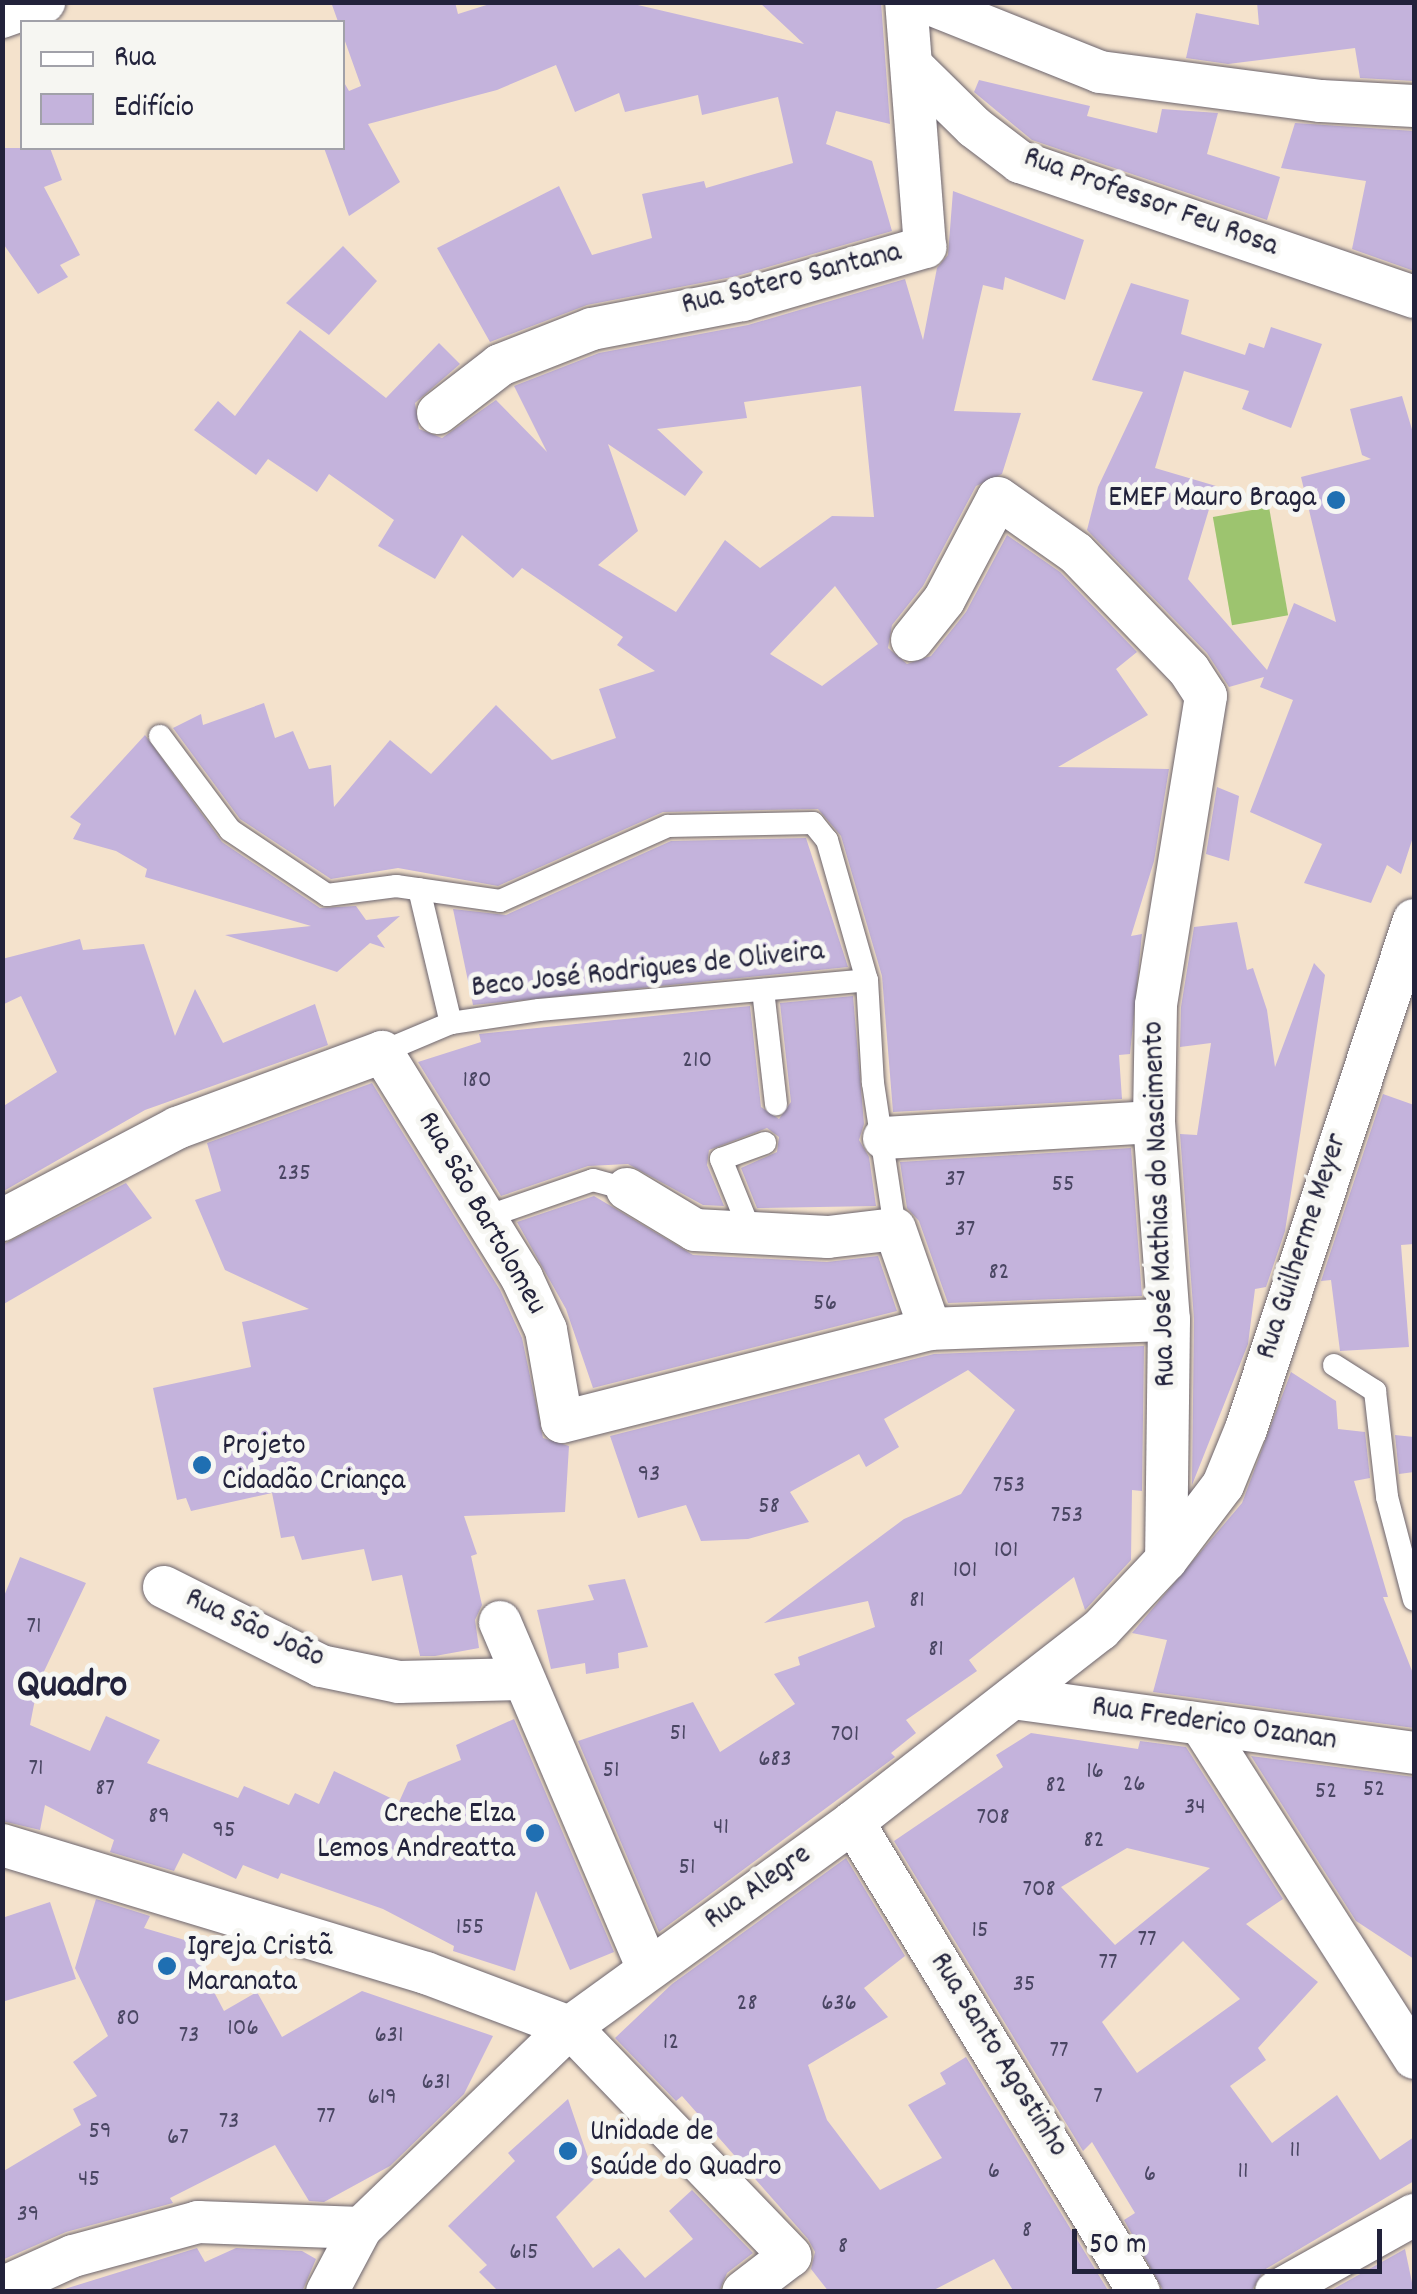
<!DOCTYPE html>
<meta charset="utf-8">
<style>
body{margin:0}
#map{position:relative;width:1417px;height:2294px;overflow:hidden;background:#f4e2cc;font-family:Dekko,sans-serif}
div>[style]{position:absolute}
.green>*{inset:0;background:#9dc46f;transform-origin:0 0}
.building>*{inset:0;background:#c4b3dc}
.roads{filter:drop-shadow(0 0 2px #6c656e) drop-shadow(0 0 2px #6c656e)}
.lane>*{height:22px;margin:-11px;padding:0 11px;transform-origin:11px;border-radius:11px;background:#fff}
.street>*{height:42px;margin:-21px;padding:0 21px;transform-origin:21px;border-radius:21px;background:#fff}
.dots>*{width:28px;height:28px;translate:-50% -50%;box-sizing:border-box;border:5px solid #f6f6f2;border-radius:50%}
span{translate:-50% -50%;white-space:nowrap;text-align:center;line-height:1.15;-webkit-text-stroke:10px #f6f6f2;paint-order:stroke}
.number-label{font-size:25px;color:#4a4663}
.number-label span{-webkit-text-stroke-width:0}
.street-label{font-size:30px;color:#22223b}
.poi-label{font-size:30px;color:#22223b}
.right{translate:-100% -50%;text-align:right}
.left{translate:0 -50%;text-align:left}
.district-label{font-size:40px;color:#22223b;font-weight:700}
.frame{position:absolute;inset:0;border:5px solid #22223b;pointer-events:none}
.legend{position:absolute;left:20px;top:20px;width:325px;height:130px;box-sizing:border-box;background:#f6f6f2;border:2px solid #a1a1a9;margin:0;padding:12px 18px;list-style:none;font-size:30px;color:#22223b}
.legend li{display:flex;align-items:center;gap:20px;height:50px}
.legend b{width:50px;border:2px solid #a1a1a9}
.scale{position:absolute;left:1072px;top:2229px;width:310px;height:45px;box-sizing:border-box;border:5px solid #22223b;border-top:0;padding-left:12px;font-size:30px;line-height:35px;white-space:nowrap;color:#22223b;-webkit-text-stroke:8px #f6f6f2;paint-order:stroke}
</style>
<div id="map">
<div class="green">
<div style="left:1269px;top:507px;width:110px;height:57px;rotate:80deg"></div>
</div>
<div class="building">
<div style="clip-path:polygon(331px 2px,455px 2px,458px 14px,496px 2px,625px 2px,804px 44px,759px 2px,881px 2px,890px 124px,836px 111px,826px 144px,872px 161px,892px 231px,737px 276px,587px 305px,490px 342px,437px 248px,559px 186px,592px 255px,652px 238px,642px 194px,704px 181px,706px 188px,793px 163px,778px 97px,702px 115px,698px 95px,625px 112px,619px 93px,575px 112px,556px 65px,497px 90px,368px 124px,400px 182px,349px 216px,324px 148px,342px 148px,342px 79px,349px 91px,361px 86px)"></div>
<div style="clip-path:polygon(1257px 2px,1414px 2px,1414px 81px,1360px 78px,1355px 48px,1228px 64px,1186px 58px,1196px 13px,1259px 25px)"></div>
<div style="clip-path:polygon(979px 80px,1090px 106px,1087px 116px,1157px 133px,1162px 109px,1218px 113px,1207px 154px,1280px 177px,1267px 220px,1032px 140px,974px 92px)"></div>
<div style="clip-path:polygon(1295px 123px,1414px 131px,1414px 271px,1352px 249px,1366px 181px,1281px 168px)"></div>
<div style="clip-path:polygon(2px 148px,50px 148px,62px 180px,44px 187px,80px 255px,60px 265px,68px 277px,38px 294px,2px 242px)"></div>
<div style="clip-path:polygon(evenodd,953px 191px,1084px 240px,1065px 300px,1005px 277px,1003px 290px,983px 285px,954px 411px,1021px 413px,1002px 474px,976px 486px,923px 586px,892px 625px,888px 648px,907px 664px,931px 656px,966px 612px,1007px 535px,1060px 572px,1137px 652px,1116px 669px,1148px 715px,1058px 767px,1169px 769px,1154px 861px,1131px 936px,1142px 934px,1130px 1054px,1119px 1055px,1122px 1099px,893px 1112px,882px 976px,841px 836px,818px 809px,663px 812px,498px 886px,398px 868px,331px 879px,240px 819px,173px 728px,201px 714px,203px 725px,264px 703px,275px 738px,293px 731px,309px 769px,331px 765px,334px 807px,390px 740px,431px 774px,496px 705px,552px 760px,616px 738px,599px 689px,655px 671px,617px 645px,623px 637px,522px 568px,513px 578px,462px 535px,435px 579px,378px 546px,394px 520px,329px 474px,317px 492px,268px 459px,256px 475px,194px 430px,218px 401px,235px 416px,300px 330px,386px 398px,439px 343px,460px 364px,415px 403px,419px 429px,442px 438px,496px 400px,547px 452px,514px 386px,599px 353px,748px 325px,905px 279px,923px 340px,937px 268px,948px 255px,953px 191px,861px 386px,874px 517px,832px 516px,760px 568px,725px 540px,676px 612px,598px 565px,638px 531px,608px 444px,685px 496px,703px 472px,657px 429px,747px 418px,744px 402px,861px 386px,953px 191px,835px 586px,878px 644px,822px 686px,770px 654px,835px 586px)"></div>
<div style="clip-path:polygon(343px 246px,377px 281px,329px 335px,286px 303px)"></div>
<div style="clip-path:polygon(1131px 283px,1189px 300px,1181px 334px,1245px 355px,1249px 343px,1264px 348px,1271px 327px,1322px 344px,1291px 428px,1242px 409px,1249px 391px,1184px 371px,1155px 468px,1216px 486px,1188px 579px,1267px 670px,1294px 603px,1336px 622px,1301px 477px,1371px 459px,1362px 455px,1350px 409px,1402px 396px,1414px 436px,1414px 834px,1401px 874px,1387px 865px,1371px 903px,1304px 883px,1322px 844px,1250px 812px,1293px 700px,1260px 687px,1264px 677px,1229px 687px,1207px 653px,1087px 530px,1098px 487px,1143px 392px,1092px 380px)"></div>
<div style="clip-path:polygon(145px 735px,222px 842px,320px 908px,356px 906px,366px 920px,400px 916px,377px 936px,385px 948px,370px 943px,337px 972px,225px 935px,311px 926px,145px 877px,147px 869px,116px 851px,73px 839px,81px 824px,70px 817px)"></div>
<div style="clip-path:polygon(1217px 787px,1239px 796px,1229px 861px,1206px 854px)"></div>
<div style="clip-path:polygon(806px 838px,848px 967px,473px 1005px,453px 909px,506px 915px,671px 841px)"></div>
<div style="clip-path:polygon(1237px 922px,1247px 970px,1253px 968px,1267px 1010px,1275px 1067px,1314px 963px,1325px 975px,1285px 1231px,1266px 1287px,1255px 1289px,1248px 1344px,1192px 1485px,1194px 1319px,1180px 1134px,1197px 1135px,1211px 1043px,1180px 1047px,1181px 1007px,1194px 927px)"></div>
<div style="clip-path:polygon(80px 939px,83px 950px,144px 944px,175px 1036px,195px 989px,223px 1043px,315px 1004px,328px 1045px,145px 1110px,2px 1192px,2px 1107px,57px 1072px,21px 996px,2px 1005px,2px 959px)"></div>
<div style="clip-path:polygon(853px 996px,864px 1124px,859px 1140px,869px 1157px,876px 1206px,757px 1208px,741px 1168px,777px 1152px,779px 1137px,767px 1128px,709px 1150px,707px 1165px,724px 1206px,703px 1205px,628px 1164px,588px 1166px,501px 1196px,418px 1062px,481px 1042px,479px 1034px,750px 1006px,761px 1107px,779px 1119px,791px 1102px,780px 1003px)"></div>
<div style="clip-path:polygon(372px 1083px,500px 1290px,522px 1338px,543px 1438px,569px 1446px,565px 1512px,464px 1516px,477px 1554px,471px 1556px,482px 1605px,475px 1620px,479px 1648px,435px 1656px,420px 1656px,402px 1575px,372px 1581px,364px 1549px,302px 1560px,294px 1536px,281px 1538px,272px 1493px,191px 1511px,186px 1498px,177px 1500px,153px 1388px,251px 1367px,242px 1322px,309px 1309px,225px 1270px,195px 1200px,221px 1191px,207px 1143px)"></div>
<div style="clip-path:polygon(1383px 1094px,1414px 1105px,1414px 1244px,1401px 1245px,1409px 1347px,1340px 1351px,1331px 1280px,1321px 1281px)"></div>
<div style="clip-path:polygon(1131px 1148px,1142px 1296px,948px 1303px,919px 1221px,907px 1208px,900px 1162px)"></div>
<div style="clip-path:polygon(126px 1183px,152px 1218px,2px 1305px,2px 1245px)"></div>
<div style="clip-path:polygon(594px 1196px,693px 1255px,827px 1262px,878px 1256px,897px 1311px,593px 1388px,566px 1309px,517px 1222px)"></div>
<div style="clip-path:polygon(1144px 1346px,1142px 1491px,1132px 1490px,1131px 1560px,1085px 1610px,1074px 1577px,969px 1660px,977px 1671px,906px 1720px,916px 1733px,891px 1753px,895px 1757px,659px 1932px,578px 1741px,693px 1702px,720px 1752px,795px 1704px,774px 1674px,800px 1665px,798px 1657px,875px 1627px,868px 1601px,764px 1623px,904px 1519px,961px 1494px,1015px 1410px,968px 1370px,884px 1419px,899px 1447px,866px 1467px,859px 1454px,790px 1492px,809px 1522px,748px 1539px,701px 1541px,686px 1505px,638px 1518px,610px 1436px,934px 1354px)"></div>
<div style="clip-path:polygon(1291px 1372px,1336px 1401px,1338px 1429px,1365px 1432px,1370px 1478px,1354px 1481px,1388px 1597px,1383px 1597px,1414px 1676px,1414px 1728px,1153px 1692px,1167px 1640px,1132px 1633px,1242px 1503px)"></div>
<div style="clip-path:polygon(1395px 1435px,1414px 1437px,1414px 1472px,1399px 1474px)"></div>
<div style="clip-path:polygon(20px 1557px,86px 1583px,38px 1684px,30px 1725px,90px 1751px,106px 1716px,160px 1740px,147px 1763px,238px 1798px,244px 1786px,289px 1805px,295px 1793px,319px 1804px,334px 1771px,399px 1802px,408px 1782px,461px 1760px,456px 1745px,514px 1719px,614px 1952px,570px 1970px,536px 1891px,515px 1971px,453px 1951px,454px 1946px,383px 1909px,281px 1873px,278px 1879px,243px 1865px,236px 1879px,183px 1853px,174px 1871px,110px 1852px,114px 1840px,45px 1805px,40px 1830px,2px 1821px,2px 1601px)"></div>
<div style="clip-path:polygon(625px 1579px,648px 1647px,618px 1653px,619px 1668px,586px 1674px,585px 1663px,551px 1669px,537px 1610px,594px 1600px,588px 1585px)"></div>
<div style="clip-path:polygon(evenodd,1031px 1733px,1138px 1749px,1140px 1741px,1186px 1747px,1283px 1899px,1246px 1924px,1318px 1982px,1258px 2048px,1266px 2060px,1230px 2086px,1272px 2143px,1337px 2095px,1380px 2160px,1414px 2137px,1414px 2181px,1264px 2270px,1251px 2292px,1164px 2292px,1124px 2220px,1135px 2213px,1092px 2142px,1083px 2151px,894px 1841px,1003px 1767px,996px 1755px,1031px 1733px,1127px 1848px,1210px 1868px,1115px 1945px,1061px 1887px,1127px 1848px,1031px 1733px,1183px 1941px,1240px 1999px,1137px 2073px,1102px 2022px,1183px 1941px)"></div>
<div style="clip-path:polygon(1251px 1756px,1414px 1777px,1414px 1959px,1356px 1921px)"></div>
<div style="clip-path:polygon(846px 1858px,905px 1956px,864px 1988px,888px 2017px,808px 2065px,827px 2120px,880px 2190px,942px 2158px,908px 2105px,946px 2084px,940px 2073px,966px 2057px,1109px 2292px,1014px 2292px,994px 2259px,930px 2292px,829px 2292px,811px 2269px,815px 2252px,808px 2239px,682px 2096px,676px 2101px,615px 2038px,672px 1984px)"></div>
<div style="clip-path:polygon(96px 1899px,150px 1916px,144px 1928px,205px 1946px,204px 1973px,224px 2011px,257px 1992px,282px 2037px,362px 1991px,493px 2036px,464px 2094px,390px 2166px,324px 2202px,309px 2201px,275px 2145px,170px 2198px,173px 2203px,66px 2232px,2px 2260px,2px 2172px,81px 2125px,73px 2109px,97px 2096px,73px 2062px,108px 2036px,75px 1968px)"></div>
<div style="clip-path:polygon(50px 1902px,76px 1979px,2px 2002px,2px 1918px)"></div>
<div style="clip-path:polygon(568px 2099px,595px 2178px,556px 2217px,593px 2268px,619px 2248px,645px 2278px,693px 2239px,669px 2211px,692px 2190px,753px 2253px,727px 2273px,719px 2292px,499px 2292px,479px 2272px,487px 2265px,448px 2226px,515px 2161px,508px 2153px)"></div>
<div style="clip-path:polygon(197px 2248px,205px 2262px,236px 2248px,302px 2251px,316px 2259px,302px 2292px,55px 2292px)"></div>
<div style="clip-path:polygon(1405px 2249px,1414px 2292px,1328px 2292px)"></div>
</div>
<div class="roads">
<div class="lane">
<div style="left:160px;top:736px;width:117px;rotate:53.3deg"></div>
<div style="left:230px;top:830px;width:117px;rotate:33.8deg"></div>
<div style="left:327px;top:895px;width:70px;rotate:-7.4deg"></div>
<div style="left:396px;top:886px;width:105px;rotate:8.2deg"></div>
<div style="left:500px;top:901px;width:184px;rotate:-24.1deg"></div>
<div style="left:668px;top:826px;width:145px;rotate:-1.2deg"></div>
<div style="left:813px;top:823px;width:22px;rotate:51deg"></div>
<div style="left:827px;top:840px;width:146px;rotate:74.1deg"></div>
<div style="left:867px;top:980px;width:103px;rotate:86.7deg"></div>
<div style="left:873px;top:1083px;width:148px;rotate:81.4deg"></div>
<div style="left:419px;top:889px;width:138px;rotate:76.6deg"></div>
<div style="left:763px;top:990px;width:115px;rotate:83.5deg"></div>
<div style="left:382px;top:1052px;width:75px;rotate:-22.8deg"></div>
<div style="left:451px;top:1023px;width:89px;rotate:-8.4deg"></div>
<div style="left:539px;top:1010px;width:329px;rotate:-5.2deg"></div>
<div style="left:486px;top:1217px;width:113px;rotate:-19.1deg"></div>
<div style="left:593px;top:1180px;width:35px;rotate:15deg"></div>
<div style="left:751px;top:1233px;width:80px;rotate:-112.1deg"></div>
<div style="left:721px;top:1159px;width:47px;rotate:-20deg"></div>
<div style="left:1334px;top:1365px;width:49px;rotate:32.4deg"></div>
<div style="left:1375px;top:1391px;width:107px;rotate:83.5deg"></div>
<div style="left:1387px;top:1497px;width:106px;rotate:75.3deg"></div>
</div>
<div class="street">
<div style="left:925px;top:2px;width:188px;rotate:21.8deg"></div>
<div style="left:1100px;top:72px;width:223px;rotate:7.5deg"></div>
<div style="left:1321px;top:101px;width:93px;rotate:3.1deg"></div>
<div style="left:2px;top:17px;width:45px;rotate:-19.7deg"></div>
<div style="left:912px;top:66px;width:87px;rotate:44.5deg"></div>
<div style="left:974px;top:127px;width:58px;rotate:37.3deg"></div>
<div style="left:1020px;top:162px;width:416px;rotate:18.9deg"></div>
<div style="left:438px;top:413px;width:78px;rotate:-37.7deg"></div>
<div style="left:500px;top:365px;width:99px;rotate:-21.4deg"></div>
<div style="left:592px;top:329px;width:154px;rotate:-10.9deg"></div>
<div style="left:743px;top:300px;width:190px;rotate:-16.2deg"></div>
<div style="left:925px;top:247px;width:246px;rotate:-94.4deg"></div>
<div style="left:912px;top:640px;width:51px;rotate:-51.3deg"></div>
<div style="left:944px;top:600px;width:115px;rotate:-62.1deg"></div>
<div style="left:998px;top:498px;width:95px;rotate:35.2deg"></div>
<div style="left:1076px;top:553px;width:163px;rotate:46deg"></div>
<div style="left:1189px;top:670px;width:31px;rotate:57deg"></div>
<div style="left:1206px;top:696px;width:313px;rotate:99.2deg"></div>
<div style="left:1156px;top:1005px;width:117px;rotate:91deg"></div>
<div style="left:1154px;top:1122px;width:199px;rotate:85.7deg"></div>
<div style="left:1169px;top:1320px;width:240px;rotate:90.7deg"></div>
<div style="left:884px;top:1138px;width:270px;rotate:-3.4deg"></div>
<div style="left:627px;top:1189px;width:79px;rotate:31.1deg"></div>
<div style="left:695px;top:1230px;width:133px;rotate:3deg"></div>
<div style="left:828px;top:1237px;width:67px;rotate:-6.8deg"></div>
<div style="left:895px;top:1229px;width:106px;rotate:70.7deg"></div>
<div style="left:2px;top:1220px;width:198px;rotate:-27.7deg"></div>
<div style="left:177px;top:1128px;width:219px;rotate:-20.3deg"></div>
<div style="left:382px;top:1052px;width:266px;rotate:58.2deg"></div>
<div style="left:522px;top:1278px;width:57px;rotate:65.2deg"></div>
<div style="left:546px;top:1330px;width:93px;rotate:80.1deg"></div>
<div style="left:562px;top:1422px;width:380px;rotate:-14.2deg"></div>
<div style="left:930px;top:1329px;width:239px;rotate:-2.2deg"></div>
<div style="left:164px;top:1587px;width:176px;rotate:26.7deg"></div>
<div style="left:321px;top:1666px;width:80px;rotate:11.6deg"></div>
<div style="left:399px;top:1682px;width:123px;rotate:-1.4deg"></div>
<div style="left:500px;top:1622px;width:377px;rotate:66.9deg"></div>
<div style="left:1013px;top:1698px;width:405px;rotate:7.8deg"></div>
<div style="left:1202px;top:1726px;width:394px;rotate:57.4deg"></div>
<div style="left:853px;top:1822px;width:550px;rotate:58.68deg"></div>
<div style="left:2px;top:1845px;width:443px;rotate:16.8deg"></div>
<div style="left:426px;top:1973px;width:154px;rotate:20.6deg"></div>
<div style="left:570px;top:2027px;width:318px;rotate:46.1deg"></div>
<div style="left:790px;top:2256px;width:59px;rotate:142.5deg"></div>
<div style="left:2px;top:2288px;width:78px;rotate:-24.3deg"></div>
<div style="left:73px;top:2256px;width:130px;rotate:-15.2deg"></div>
<div style="left:198px;top:2222px;width:163px;rotate:2.1deg"></div>
<div style="left:327px;top:2292px;width:72px;rotate:-62deg"></div>
<div style="left:361px;top:2228px;width:290px;rotate:-43.9deg"></div>
<div style="left:570px;top:2027px;width:349px;rotate:-35.9deg"></div>
<div style="left:853px;top:1822px;width:313px;rotate:-37.9deg"></div>
<div style="left:1100px;top:1630px;width:96px;rotate:-46.7deg"></div>
<div style="left:1166px;top:1560px;width:94px;rotate:-52.8deg"></div>
<div style="left:1223px;top:1485px;width:61px;rotate:-67.7deg"></div>
<div style="left:1246px;top:1429px;width:536px;rotate:-71.73deg"></div>
<div style="left:1276px;top:2292px;width:158px;rotate:-29.2deg"></div>
</div>
</div>
<div class="dots">
<div style="left:1336px;top:500px;background:#1f6fb2"></div>
<div style="left:202px;top:1465px;background:#1f6fb2"></div>
<div style="left:535px;top:1833px;background:#1f6fb2"></div>
<div style="left:167px;top:1966px;background:#1f6fb2"></div>
<div style="left:568px;top:2151px;background:#1f6fb2"></div>
</div>
<div class="number-label">
<span style="left:697px;top:1061px">210</span>
<span style="left:477px;top:1081px">180</span>
<span style="left:294px;top:1174px">235</span>
<span style="left:955px;top:1180px">37</span>
<span style="left:1063px;top:1185px">55</span>
<span style="left:965px;top:1230px">37</span>
<span style="left:999px;top:1273px">82</span>
<span style="left:825px;top:1304px">56</span>
<span style="left:649px;top:1475px">93</span>
<span style="left:1009px;top:1486px">753</span>
<span style="left:769px;top:1507px">58</span>
<span style="left:1067px;top:1516px">753</span>
<span style="left:1006px;top:1551px">101</span>
<span style="left:965px;top:1571px">101</span>
<span style="left:917px;top:1601px">81</span>
<span style="left:34px;top:1627px">71</span>
<span style="left:936px;top:1650px">81</span>
<span style="left:678px;top:1734px">51</span>
<span style="left:845px;top:1735px">701</span>
<span style="left:775px;top:1760px">683</span>
<span style="left:36px;top:1769px">71</span>
<span style="left:611px;top:1771px">51</span>
<span style="left:1095px;top:1772px">16</span>
<span style="left:1134px;top:1785px">26</span>
<span style="left:1056px;top:1786px">82</span>
<span style="left:105px;top:1789px">87</span>
<span style="left:1374px;top:1790px">52</span>
<span style="left:1326px;top:1792px">52</span>
<span style="left:1195px;top:1808px">34</span>
<span style="left:159px;top:1817px">89</span>
<span style="left:993px;top:1818px">708</span>
<span style="left:721px;top:1828px">41</span>
<span style="left:224px;top:1831px">95</span>
<span style="left:1094px;top:1841px">82</span>
<span style="left:687px;top:1868px">51</span>
<span style="left:1039px;top:1890px">708</span>
<span style="left:470px;top:1928px">155</span>
<span style="left:980px;top:1931px">15</span>
<span style="left:1147px;top:1940px">77</span>
<span style="left:1108px;top:1963px">77</span>
<span style="left:1024px;top:1985px">35</span>
<span style="left:747px;top:2004px">28</span>
<span style="left:839px;top:2004px">636</span>
<span style="left:128px;top:2019px">80</span>
<span style="left:243px;top:2029px">106</span>
<span style="left:189px;top:2036px">73</span>
<span style="left:389px;top:2036px">631</span>
<span style="left:671px;top:2043px">12</span>
<span style="left:1059px;top:2051px">77</span>
<span style="left:436px;top:2083px">631</span>
<span style="left:1098px;top:2097px">7</span>
<span style="left:382px;top:2098px">619</span>
<span style="left:326px;top:2117px">77</span>
<span style="left:229px;top:2122px">73</span>
<span style="left:100px;top:2132px">59</span>
<span style="left:178px;top:2138px">67</span>
<span style="left:1295px;top:2151px">11</span>
<span style="left:994px;top:2172px">6</span>
<span style="left:1243px;top:2172px">11</span>
<span style="left:1150px;top:2175px">6</span>
<span style="left:89px;top:2180px">45</span>
<span style="left:28px;top:2215px">39</span>
<span style="left:1027px;top:2231px">8</span>
<span style="left:843px;top:2247px">8</span>
<span style="left:524px;top:2253px">615</span>
</div>
<div class="street-label">
<span style="left:1150px;top:204px;rotate:20deg">Rua Professor Feu Rosa</span>
<span style="left:792px;top:281px;rotate:-14deg">Rua Sotero Santana</span>
<span style="left:648px;top:972px;rotate:-6deg">Beco José Rodrigues de Oliveira</span>
<span style="left:1162px;top:1204px;rotate:-92deg">Rua José Mathias do Nascimento</span>
<span style="left:480px;top:1214px;rotate:60deg">Rua São Bartolomeu</span>
<span style="left:1304px;top:1247px;rotate:-72deg">Rua Guilherme Meyer</span>
<span style="left:254px;top:1630px;rotate:25deg">Rua São João</span>
<span style="left:1214px;top:1726px;rotate:8deg">Rua Frederico Ozanan</span>
<span style="left:759px;top:1889px;rotate:-36deg">Rua Alegre</span>
<span style="left:997px;top:2056px;rotate:58deg">Rua Santo Agostinho</span>
</div>
<div class="poi-label">
<span class="right" style="left:1316px;top:500px">EMEF Mauro Braga</span>
<span class="left" style="left:222px;top:1465px">Projeto<br>Cidadão Criança</span>
<span class="right" style="left:515px;top:1833px">Creche Elza<br>Lemos Andreatta</span>
<span class="left" style="left:187px;top:1966px">Igreja Cristã<br>Maranata</span>
<span class="left" style="left:590px;top:2151px">Unidade de<br>Saúde do Quadro</span>
</div>
<div class="district-label">
<span style="left:72px;top:1688px">Quadro</span>
</div>
<div class="frame"></div>
<ul class="legend">
<li><b style="height:12px;background:#fff"></b>Rua</li>
<li><b style="height:28px;background:#c4b3dc"></b>Edifício</li>
</ul>
<div class="scale">50 m</div>
</div>
